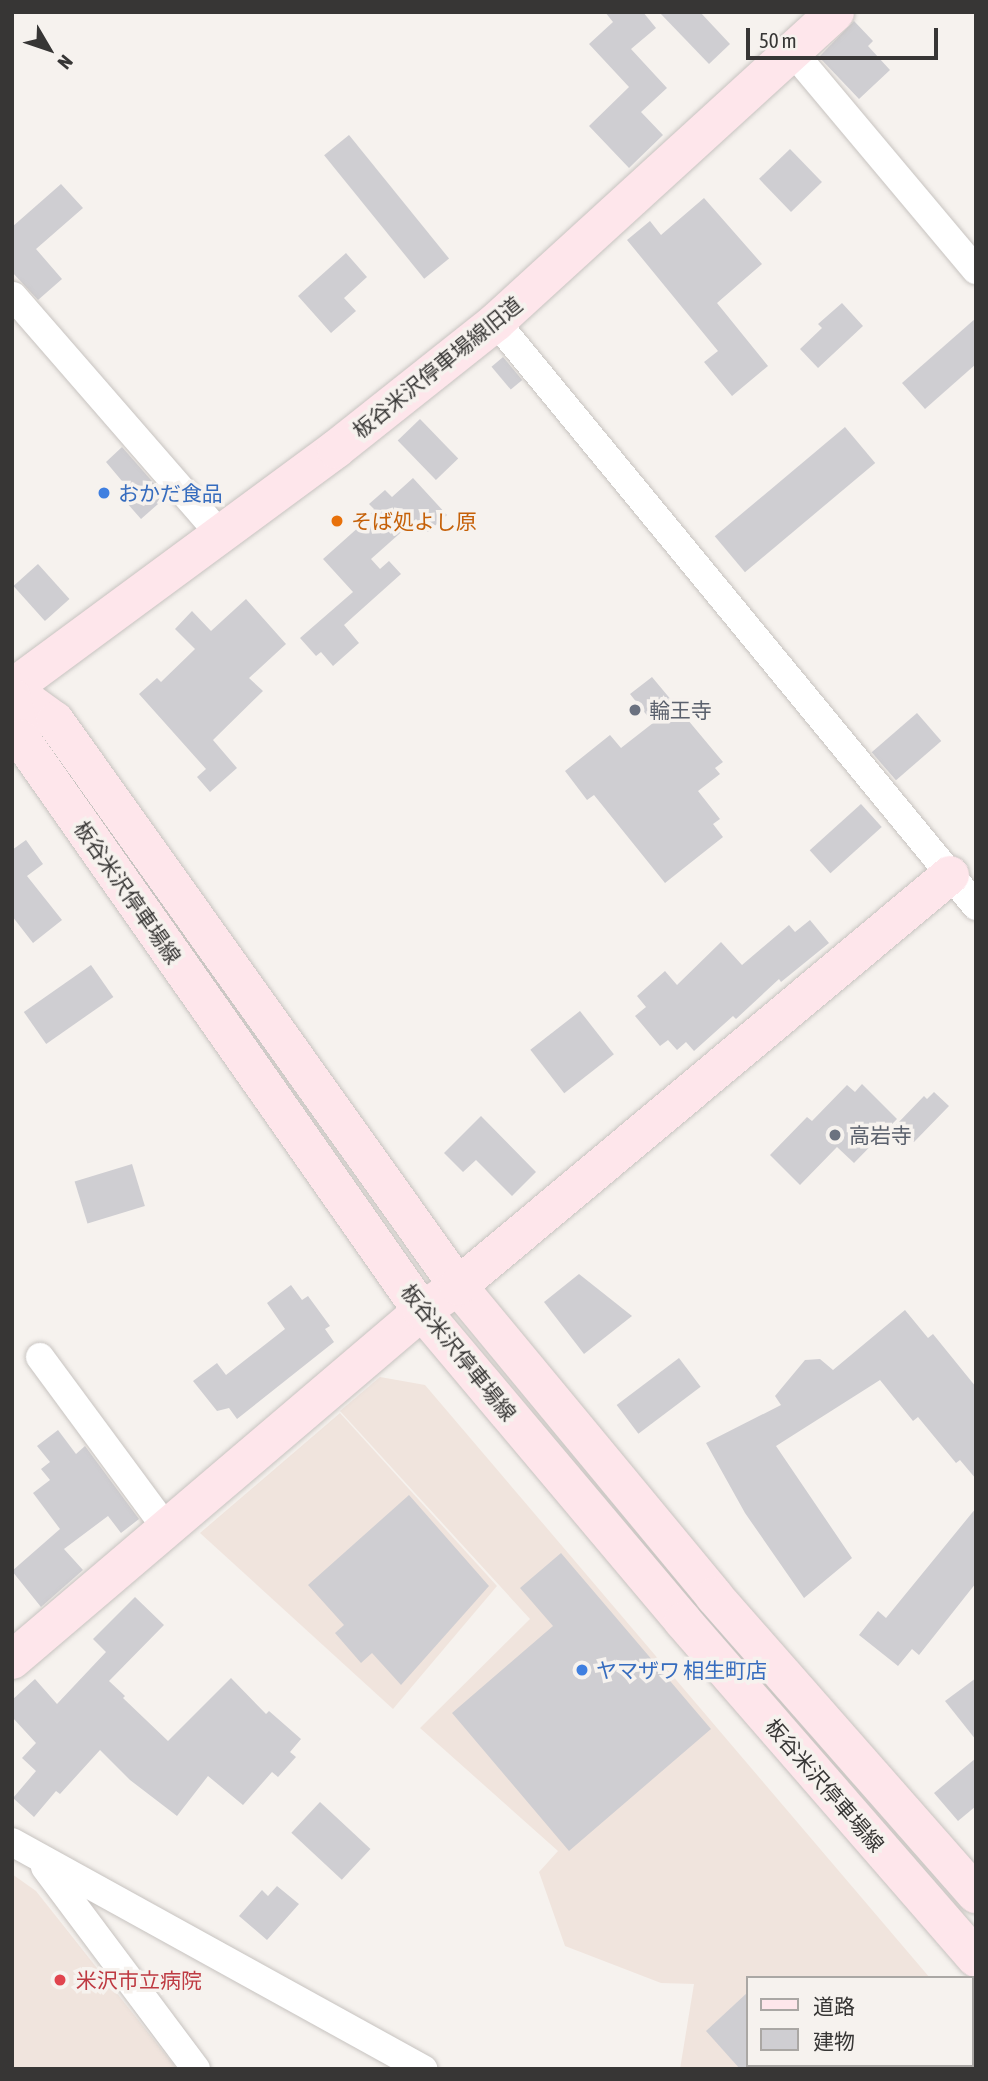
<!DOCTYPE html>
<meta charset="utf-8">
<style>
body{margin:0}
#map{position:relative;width:988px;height:2081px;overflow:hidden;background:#f6f2ee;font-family:"Asap Condensed","Noto Sans JP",sans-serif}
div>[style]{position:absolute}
.built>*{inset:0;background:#f0e4dd}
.building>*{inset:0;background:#cfced2;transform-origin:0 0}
.roads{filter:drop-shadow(0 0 2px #c7c3c0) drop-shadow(0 0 2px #c7c3c0)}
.street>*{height:28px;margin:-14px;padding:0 14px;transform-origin:14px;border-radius:14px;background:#fff}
.secondary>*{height:38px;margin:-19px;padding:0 19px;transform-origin:19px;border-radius:19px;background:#fee6eb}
.dots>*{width:19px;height:19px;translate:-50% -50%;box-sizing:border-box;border:4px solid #f6f2ee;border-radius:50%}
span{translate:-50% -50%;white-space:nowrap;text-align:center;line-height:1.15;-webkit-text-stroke:7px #f6f2ee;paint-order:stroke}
.street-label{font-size:21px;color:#373635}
.shop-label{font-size:21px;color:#366cbe}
.left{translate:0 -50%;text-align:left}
.food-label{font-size:21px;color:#c56008}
.worship-label{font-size:21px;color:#5b616d}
.health-label{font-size:21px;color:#be3a42}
.frame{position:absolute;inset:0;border:14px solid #373635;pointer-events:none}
.legend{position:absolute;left:746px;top:1976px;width:228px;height:91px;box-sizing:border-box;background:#f6f2ee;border:2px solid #aaa7a4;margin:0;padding:9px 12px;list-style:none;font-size:21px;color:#373635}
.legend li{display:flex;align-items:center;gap:14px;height:35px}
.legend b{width:35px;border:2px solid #aaa7a4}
.north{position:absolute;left:14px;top:14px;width:70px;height:70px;-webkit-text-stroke:5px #f6f2ee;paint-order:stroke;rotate:129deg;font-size:19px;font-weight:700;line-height:28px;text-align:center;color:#373635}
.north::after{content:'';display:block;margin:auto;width:24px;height:32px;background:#373635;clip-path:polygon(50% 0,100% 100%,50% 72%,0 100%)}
.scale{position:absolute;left:746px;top:28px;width:192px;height:32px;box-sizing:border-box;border:4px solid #373635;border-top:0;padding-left:9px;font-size:21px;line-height:24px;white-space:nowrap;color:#373635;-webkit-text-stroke:5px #f6f2ee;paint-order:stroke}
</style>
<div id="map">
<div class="built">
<div style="clip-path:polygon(380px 1377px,425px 1385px,930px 1978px,748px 1978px,748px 2065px,972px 2065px,972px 2027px,976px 2031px,976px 2069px,680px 2069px,694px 1984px,661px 1983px,565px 1946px,539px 1872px,558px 1851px,420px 1728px,530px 1619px,340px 1411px)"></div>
<div style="clip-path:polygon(340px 1413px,497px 1586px,393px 1709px,200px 1533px)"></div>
<div style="clip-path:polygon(12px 1874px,36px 1891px,177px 2069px,12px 2069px)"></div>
</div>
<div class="building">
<div style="clip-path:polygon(605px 12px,643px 12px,656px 28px,631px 49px,667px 88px,641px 112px,663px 135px,629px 168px,589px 126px,629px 87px,589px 44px,613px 22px)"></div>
<div style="clip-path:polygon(659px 12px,700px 12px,730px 44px,709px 64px)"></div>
<div style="clip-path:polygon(854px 21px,873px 41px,868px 46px,890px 70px,859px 99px,819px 57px)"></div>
<div style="left:349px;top:135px;width:159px;height:32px;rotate:51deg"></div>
<div style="left:790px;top:149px;width:46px;height:43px;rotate:46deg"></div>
<div style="clip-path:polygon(61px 184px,83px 208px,36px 249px,62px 279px,38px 300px,12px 272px,12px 227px)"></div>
<div style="clip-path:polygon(704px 198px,762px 264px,717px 303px,768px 366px,732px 396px,704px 362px,718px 351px,627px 240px,650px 221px,661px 235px)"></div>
<div style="clip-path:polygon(346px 253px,367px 277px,344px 298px,356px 311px,331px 333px,298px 296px)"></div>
<div style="clip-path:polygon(842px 303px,863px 326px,818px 368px,800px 349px,822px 328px,818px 324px)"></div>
<div style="clip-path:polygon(976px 318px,976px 364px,925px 409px,902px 383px)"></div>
<div style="left:503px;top:357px;width:30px;height:15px;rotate:50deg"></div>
<div style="left:420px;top:419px;width:55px;height:31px;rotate:46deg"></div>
<div style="left:845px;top:427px;width:47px;height:170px;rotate:50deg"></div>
<div style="clip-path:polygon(122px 447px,166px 497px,141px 519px,119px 494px,127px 487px,106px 462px)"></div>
<div style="clip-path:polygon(413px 478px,447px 515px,428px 532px,416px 519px,371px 559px,380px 569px,389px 561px,401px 574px,344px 625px,359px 643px,333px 666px,321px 652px,316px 656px,300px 638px,353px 592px,323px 559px,370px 517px,367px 515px,374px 509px,369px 504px,385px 490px,392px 497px)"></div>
<div style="left:38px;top:564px;width:47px;height:33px;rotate:48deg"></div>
<div style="clip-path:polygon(246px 599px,286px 644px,249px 678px,263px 691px,213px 740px,237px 768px,210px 792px,197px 777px,206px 769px,139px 694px,157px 678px,161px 682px,195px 649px,175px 629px,192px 611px,211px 631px)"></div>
<div style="clip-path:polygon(652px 677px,723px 762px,715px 768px,720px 774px,698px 791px,720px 819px,713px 824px,723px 837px,665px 883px,594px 795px,587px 800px,565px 771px,610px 735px,621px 748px,653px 723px,630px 694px)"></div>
<div style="left:917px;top:713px;width:37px;height:60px;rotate:49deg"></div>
<div style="left:861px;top:804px;width:31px;height:69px;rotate:48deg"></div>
<div style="clip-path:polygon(26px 840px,43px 864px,27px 876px,62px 920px,33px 943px,12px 916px,12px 850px)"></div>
<div style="clip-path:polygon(810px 920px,829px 943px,781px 982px,779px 979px,736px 1019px,733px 1016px,694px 1051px,686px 1042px,677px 1050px,668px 1040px,660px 1046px,635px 1016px,646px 1007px,637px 996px,665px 971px,677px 985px,721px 942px,742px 965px,789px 925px,795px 932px)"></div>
<div style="left:91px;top:965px;width:39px;height:82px;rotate:55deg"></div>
<div style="left:580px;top:1011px;width:55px;height:63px;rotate:52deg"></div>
<div style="clip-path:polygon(862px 1084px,897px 1119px,854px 1163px,837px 1147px,800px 1185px,770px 1155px,807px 1117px,812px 1121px,847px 1085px,855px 1092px)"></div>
<div style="clip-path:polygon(934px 1092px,949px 1106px,914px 1142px,896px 1125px,924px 1096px,927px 1099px)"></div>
<div style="clip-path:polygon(481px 1116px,536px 1172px,512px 1196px,476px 1160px,463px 1172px,444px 1153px)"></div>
<div style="left:132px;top:1164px;width:44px;height:60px;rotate:73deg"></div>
<div style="clip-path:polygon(579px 1274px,632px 1316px,584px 1354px,544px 1302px)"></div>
<div style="clip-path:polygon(291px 1285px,302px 1300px,308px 1296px,330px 1326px,325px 1329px,334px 1342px,237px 1419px,229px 1408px,217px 1411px,193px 1381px,217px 1363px,226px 1375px,285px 1329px,267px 1303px)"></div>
<div style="clip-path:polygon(905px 1310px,928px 1338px,933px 1334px,976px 1387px,976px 1479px,960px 1460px,956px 1463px,918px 1417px,913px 1421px,880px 1380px,776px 1446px,852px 1558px,804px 1598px,745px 1513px,706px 1443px,781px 1405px,775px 1396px,805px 1360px,820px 1359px,833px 1370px)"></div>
<div style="left:679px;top:1358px;width:36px;height:78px;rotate:53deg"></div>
<div style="clip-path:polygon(58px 1430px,76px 1454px,85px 1446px,139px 1519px,121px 1533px,108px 1516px,64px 1549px,83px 1570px,41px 1607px,12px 1571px,60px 1529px,33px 1493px,50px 1480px,41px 1469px,50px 1462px,37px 1446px)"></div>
<div style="clip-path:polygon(409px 1495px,489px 1586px,401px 1685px,372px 1653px,361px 1663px,335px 1633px,344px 1625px,308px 1585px)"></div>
<div style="clip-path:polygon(976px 1508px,976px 1583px,919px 1655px,912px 1649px,898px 1666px,859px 1635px,878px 1611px,886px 1618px)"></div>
<div style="clip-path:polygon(561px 1553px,711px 1729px,569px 1851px,452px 1713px,553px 1626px,520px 1588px)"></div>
<div style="clip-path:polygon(135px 1597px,164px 1625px,109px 1681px,125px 1696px,123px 1698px,168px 1741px,231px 1678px,266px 1714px,269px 1711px,301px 1739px,290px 1752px,296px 1757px,278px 1777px,272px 1772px,243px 1805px,208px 1776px,177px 1816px,130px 1780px,100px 1750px,60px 1794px,56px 1791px,34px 1817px,13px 1798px,36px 1771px,22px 1758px,36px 1743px,12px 1717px,12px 1700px,35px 1679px,57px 1704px,106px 1652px,93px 1639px)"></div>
<div style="clip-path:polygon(976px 1678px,976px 1740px,945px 1701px)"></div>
<div style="clip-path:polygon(976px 1758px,976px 1806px,958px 1821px,934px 1793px)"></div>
<div style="left:320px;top:1802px;width:69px;height:42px;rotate:43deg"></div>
<div style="clip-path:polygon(277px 1886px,299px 1904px,267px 1940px,239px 1916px,262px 1890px,268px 1896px)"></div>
<div style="clip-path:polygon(748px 1992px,748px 2069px,740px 2069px,706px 2031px)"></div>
</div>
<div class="roads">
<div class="street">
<div style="left:792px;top:51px;width:286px;rotate:50deg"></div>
<div style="left:13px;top:296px;width:314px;rotate:49deg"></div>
<div style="left:496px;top:322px;width:756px;rotate:50.58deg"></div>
<div style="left:40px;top:1357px;width:212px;rotate:53.6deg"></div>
<div style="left:12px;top:1842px;width:470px;rotate:28.9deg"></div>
<div style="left:45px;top:1867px;width:252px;rotate:53.2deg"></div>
</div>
<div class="secondary">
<div style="left:12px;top:688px;width:403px;rotate:-36.4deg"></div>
<div style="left:336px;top:449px;width:204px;rotate:-38.4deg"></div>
<div style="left:496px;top:322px;width:459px;rotate:-42.4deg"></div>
<div style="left:12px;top:690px;width:53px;rotate:35.8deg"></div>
<div style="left:55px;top:721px;width:694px;rotate:54.5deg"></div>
<div style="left:458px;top:1286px;width:402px;rotate:50.4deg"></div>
<div style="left:714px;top:1596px;width:397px;rotate:48.7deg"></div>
<div style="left:12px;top:697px;width:43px;rotate:77.9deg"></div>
<div style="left:21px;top:739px;width:699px;rotate:54.97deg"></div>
<div style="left:422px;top:1311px;width:405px;rotate:49.9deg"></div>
<div style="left:683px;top:1621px;width:447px;rotate:49deg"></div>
<div style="left:12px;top:1660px;width:538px;rotate:-40.41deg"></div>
<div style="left:422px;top:1311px;width:44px;rotate:-34.8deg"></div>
<div style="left:458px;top:1286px;width:641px;rotate:-39.87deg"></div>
</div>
</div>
<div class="dots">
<div style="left:104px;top:493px;background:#3f7fe0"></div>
<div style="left:337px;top:521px;background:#e8710a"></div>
<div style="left:635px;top:710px;background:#6b7280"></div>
<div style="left:835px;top:1135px;background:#6b7280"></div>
<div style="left:582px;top:1670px;background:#3f7fe0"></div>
<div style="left:60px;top:1980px;background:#e0444e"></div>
</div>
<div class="street-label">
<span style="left:437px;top:367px;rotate:-39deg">板谷米沢停車場線旧道</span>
<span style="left:128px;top:892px;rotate:55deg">板谷米沢停車場線</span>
<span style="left:459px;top:1352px;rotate:51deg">板谷米沢停車場線</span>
<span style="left:825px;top:1785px;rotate:49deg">板谷米沢停車場線</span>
</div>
<div class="shop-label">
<span class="left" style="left:118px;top:493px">おかだ食品</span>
<span class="left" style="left:596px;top:1670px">ヤマザワ 相生町店</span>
</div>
<div class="food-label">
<span class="left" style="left:351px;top:521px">そば処よし原</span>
</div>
<div class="worship-label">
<span class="left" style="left:649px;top:710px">輪王寺</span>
<span class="left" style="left:849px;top:1135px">高岩寺</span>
</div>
<div class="health-label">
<span class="left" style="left:76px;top:1980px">米沢市立病院</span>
</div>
<div class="frame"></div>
<ul class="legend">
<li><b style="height:9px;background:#fee6eb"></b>道路</li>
<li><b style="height:19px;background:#cfced2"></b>建物</li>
</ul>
<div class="north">N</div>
<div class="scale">50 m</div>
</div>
